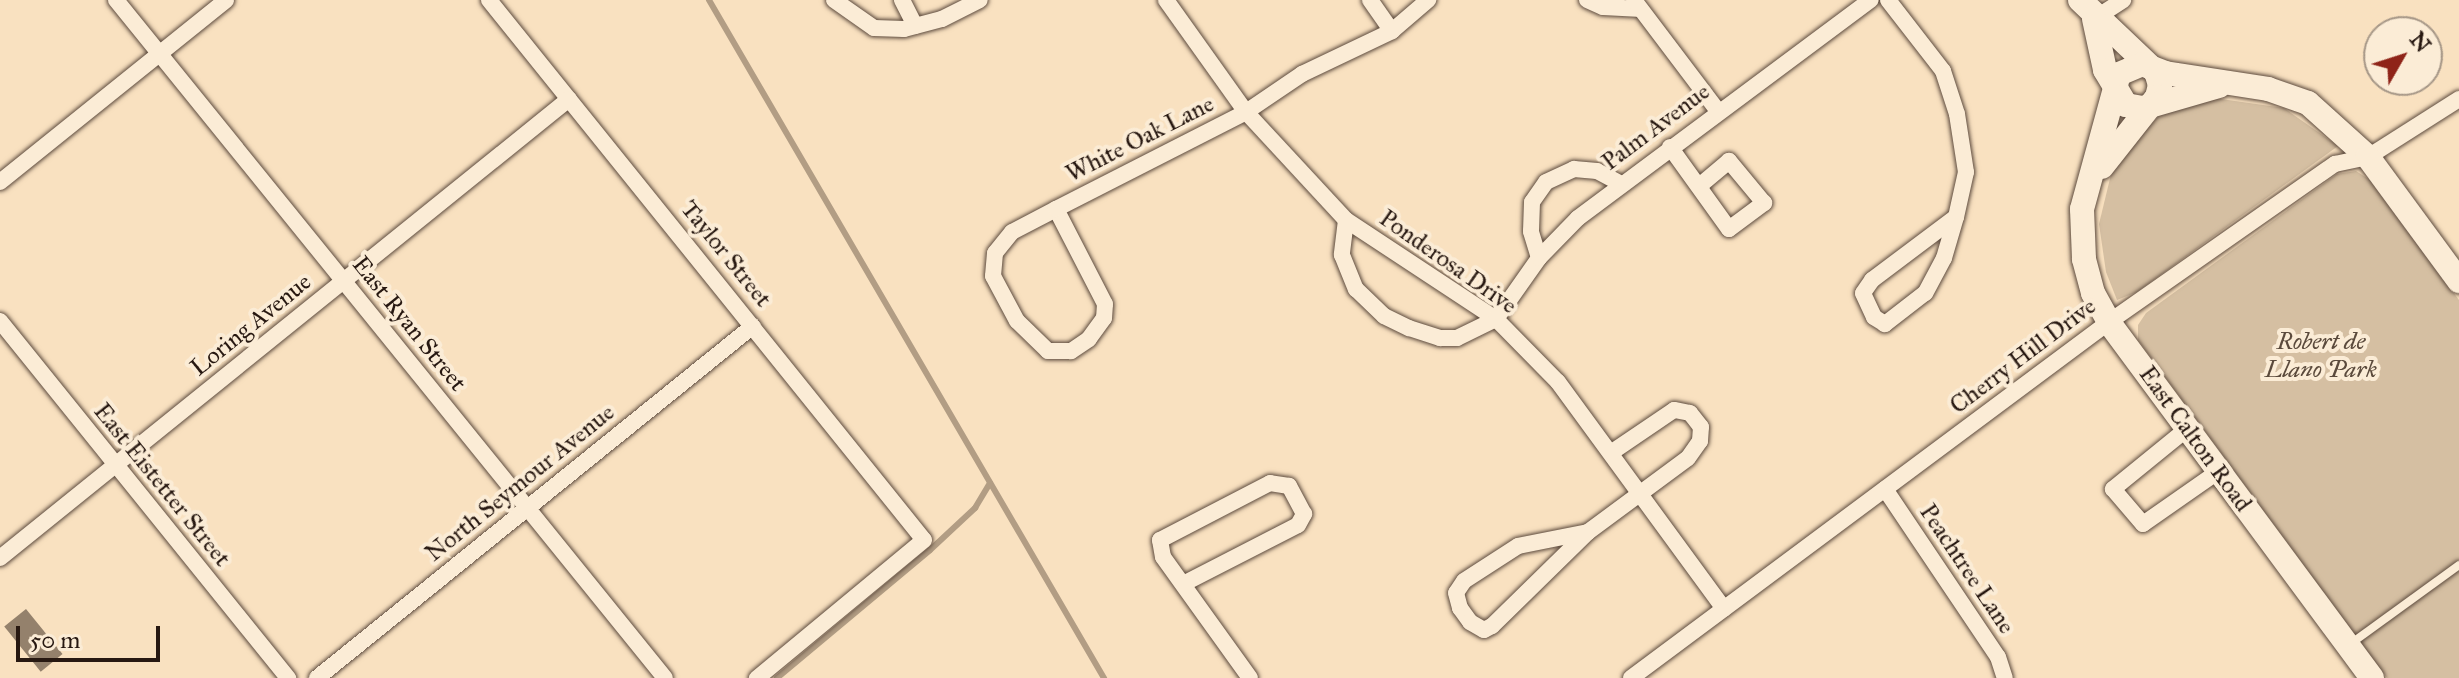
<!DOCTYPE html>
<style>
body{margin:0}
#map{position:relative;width:2459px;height:678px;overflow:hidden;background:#f9e1c0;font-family:"IM FELL Great Primer",serif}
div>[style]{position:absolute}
.green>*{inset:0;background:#d5bfa2}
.stream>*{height:6px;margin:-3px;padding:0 3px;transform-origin:3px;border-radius:3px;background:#b29d84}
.building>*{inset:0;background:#94816c;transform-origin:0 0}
.roads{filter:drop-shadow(0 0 2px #5c4a3d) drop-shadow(0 0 2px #5c4a3d)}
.service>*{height:8px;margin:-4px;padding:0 4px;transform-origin:4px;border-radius:4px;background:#fbecd6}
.minor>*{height:16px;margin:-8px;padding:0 8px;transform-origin:8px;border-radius:8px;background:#fbecd6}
.secondary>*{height:24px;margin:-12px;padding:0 12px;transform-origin:12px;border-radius:12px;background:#fbecd6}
span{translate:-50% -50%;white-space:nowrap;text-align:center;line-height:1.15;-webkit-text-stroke:8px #fbecd6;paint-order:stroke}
.street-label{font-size:24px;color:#271811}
.park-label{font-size:24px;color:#5b4a3c;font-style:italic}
.north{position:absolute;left:2363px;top:16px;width:80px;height:80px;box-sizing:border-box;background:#fbecd6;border:2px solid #a69787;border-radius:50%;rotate:51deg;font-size:22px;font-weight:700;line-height:32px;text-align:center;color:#271811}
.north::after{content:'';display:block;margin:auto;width:28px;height:36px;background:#8f2418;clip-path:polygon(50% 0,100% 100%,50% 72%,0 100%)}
.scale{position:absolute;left:16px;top:626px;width:144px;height:36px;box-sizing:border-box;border:4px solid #271811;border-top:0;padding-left:10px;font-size:24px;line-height:28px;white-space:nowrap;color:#271811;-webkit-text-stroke:6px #fbecd6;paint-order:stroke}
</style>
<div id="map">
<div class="green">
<div style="clip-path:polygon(2214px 98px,2284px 108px,2338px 146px,2137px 292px,2117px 300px,2106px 272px,2099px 224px,2114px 162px,2162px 113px)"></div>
<div style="clip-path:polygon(2356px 171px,2370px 180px,2459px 300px,2459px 678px,2387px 678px,2138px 340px,2138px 325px,2146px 313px,2337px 174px)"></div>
</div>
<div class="stream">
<div style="left:709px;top:0;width:785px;rotate:59.78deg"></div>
<div style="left:777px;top:678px;width:199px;rotate:-39.9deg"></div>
<div style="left:930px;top:550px;width:62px;rotate:-43deg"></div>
<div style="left:975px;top:508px;width:29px;rotate:-59deg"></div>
</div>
<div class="building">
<div style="left:26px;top:609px;width:58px;height:28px;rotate:51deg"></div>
</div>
<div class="roads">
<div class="service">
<div style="left:2349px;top:645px;width:136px;rotate:-36deg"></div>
</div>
<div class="minor">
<div style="left:116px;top:0;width:872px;rotate:51deg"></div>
<div style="left:489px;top:0;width:693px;rotate:51.15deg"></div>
<div style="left:924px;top:540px;width:217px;rotate:140.4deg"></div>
<div style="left:834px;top:0;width:49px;rotate:35deg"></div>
<div style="left:874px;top:28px;width:30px;rotate:2deg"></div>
<div style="left:904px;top:29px;width:39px;rotate:-15deg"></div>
<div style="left:942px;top:19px;width:42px;rotate:-26.6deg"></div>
<div style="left:902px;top:0;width:29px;rotate:63deg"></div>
<div style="left:1166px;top:0;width:138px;rotate:54.5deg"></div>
<div style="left:1246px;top:112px;width:147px;rotate:47.2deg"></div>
<div style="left:1346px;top:220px;width:180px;rotate:33.4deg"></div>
<div style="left:1496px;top:319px;width:88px;rotate:45.5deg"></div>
<div style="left:1558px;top:382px;width:281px;rotate:53.8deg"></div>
<div style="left:1370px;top:0;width:38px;rotate:55deg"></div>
<div style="left:1587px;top:0;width:17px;rotate:24deg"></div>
<div style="left:1603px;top:7px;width:34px;rotate:3deg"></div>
<div style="left:1634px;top:0;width:139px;rotate:52.9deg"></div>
<div style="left:1888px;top:0;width:90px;rotate:52.2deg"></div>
<div style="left:1943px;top:71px;width:45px;rotate:72deg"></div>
<div style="left:1957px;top:114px;width:59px;rotate:81.2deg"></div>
<div style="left:1966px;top:172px;width:46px;rotate:102.5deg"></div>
<div style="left:1956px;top:217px;width:43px;rotate:106.3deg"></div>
<div style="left:1944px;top:258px;width:40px;rotate:118deg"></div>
<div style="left:1925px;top:293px;width:51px;rotate:142.2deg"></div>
<div style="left:1885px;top:324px;width:13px;rotate:-148deg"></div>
<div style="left:1874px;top:317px;width:26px;rotate:-115deg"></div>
<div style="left:1863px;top:293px;width:16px;rotate:-55deg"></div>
<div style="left:1872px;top:280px;width:105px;rotate:-36.9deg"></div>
<div style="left:2094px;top:19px;width:35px;rotate:-33deg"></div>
<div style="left:1670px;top:147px;width:101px;rotate:54.3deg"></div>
<div style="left:1729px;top:229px;width:44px;rotate:-36.6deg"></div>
<div style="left:1764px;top:203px;width:55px;rotate:-129.8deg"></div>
<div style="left:1729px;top:161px;width:39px;rotate:140deg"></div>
<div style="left:0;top:182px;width:290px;rotate:-38.8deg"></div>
<div style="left:1056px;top:209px;width:107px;rotate:62.7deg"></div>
<div style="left:1105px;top:304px;width:14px;rotate:94deg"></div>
<div style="left:1104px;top:318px;width:26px;rotate:126deg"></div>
<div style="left:1089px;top:339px;width:22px;rotate:146deg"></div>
<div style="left:1071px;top:351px;width:23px;rotate:180deg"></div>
<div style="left:1048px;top:351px;width:43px;rotate:-135.9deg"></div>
<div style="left:1017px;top:321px;width:51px;rotate:-118.1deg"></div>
<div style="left:993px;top:276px;width:23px;rotate:-85deg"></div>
<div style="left:995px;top:253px;width:27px;rotate:-51deg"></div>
<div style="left:1012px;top:232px;width:50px;rotate:-27.6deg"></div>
<div style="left:1056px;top:209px;width:213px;rotate:-27deg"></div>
<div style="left:1246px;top:112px;width:68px;rotate:-34.2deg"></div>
<div style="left:1302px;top:74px;width:100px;rotate:-25.5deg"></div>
<div style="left:1392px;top:31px;width:48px;rotate:-40.7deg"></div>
<div style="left:1346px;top:220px;width:35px;rotate:97deg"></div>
<div style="left:1342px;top:255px;width:37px;rotate:68deg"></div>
<div style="left:1356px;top:289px;width:39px;rotate:44deg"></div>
<div style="left:1384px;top:316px;width:28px;rotate:26deg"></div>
<div style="left:1409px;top:328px;width:33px;rotate:18deg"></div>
<div style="left:1440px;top:338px;width:17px"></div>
<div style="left:1457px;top:338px;width:43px;rotate:-26deg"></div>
<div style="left:1496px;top:319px;width:75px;rotate:-54.8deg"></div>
<div style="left:1539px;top:258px;width:56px;rotate:-45.7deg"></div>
<div style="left:1578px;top:218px;width:365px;rotate:-36.7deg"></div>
<div style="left:1539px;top:258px;width:28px;rotate:-107deg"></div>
<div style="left:1531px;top:231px;width:29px;rotate:-88deg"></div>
<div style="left:1532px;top:202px;width:24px;rotate:-55deg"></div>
<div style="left:1546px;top:182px;width:31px;rotate:-25deg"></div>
<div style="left:1574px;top:169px;width:23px;rotate:5deg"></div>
<div style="left:1597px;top:171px;width:26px;rotate:28deg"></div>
<div style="left:0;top:321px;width:459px;rotate:51.1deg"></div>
<div style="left:2188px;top:428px;width:97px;rotate:140.9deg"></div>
<div style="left:2113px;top:489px;width:46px;rotate:49.4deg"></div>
<div style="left:2143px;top:524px;width:93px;rotate:-34.9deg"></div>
<div style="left:1885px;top:489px;width:202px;rotate:56.1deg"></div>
<div style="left:1998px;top:657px;width:22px;rotate:72deg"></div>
<div style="left:1588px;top:532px;width:71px;rotate:168.7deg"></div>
<div style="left:1518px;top:546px;width:64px;rotate:147.1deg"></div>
<div style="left:1464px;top:581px;width:14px;rotate:124deg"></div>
<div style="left:1456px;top:593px;width:16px;rotate:75deg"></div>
<div style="left:1460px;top:608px;width:17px;rotate:54deg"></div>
<div style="left:1470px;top:622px;width:16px;rotate:30deg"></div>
<div style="left:1484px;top:630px;width:9px;rotate:-27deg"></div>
<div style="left:1492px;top:626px;width:134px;rotate:-44.4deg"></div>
<div style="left:1588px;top:532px;width:124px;rotate:-36.5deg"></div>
<div style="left:1688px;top:458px;width:21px;rotate:-55deg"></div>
<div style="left:1700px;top:441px;width:14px;rotate:-86deg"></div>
<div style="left:1701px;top:427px;width:18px;rotate:-128deg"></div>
<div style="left:1690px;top:413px;width:16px;rotate:-169deg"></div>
<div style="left:1674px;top:410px;width:75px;rotate:145.9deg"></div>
<div style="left:0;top:558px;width:731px;rotate:-38.89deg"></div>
<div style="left:1183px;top:584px;width:129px;rotate:-27.2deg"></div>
<div style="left:1298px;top:525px;width:13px;rotate:-61deg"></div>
<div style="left:1304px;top:514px;width:32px;rotate:-118deg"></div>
<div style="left:1289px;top:486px;width:19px;rotate:-171deg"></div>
<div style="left:1270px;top:483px;width:124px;rotate:152.6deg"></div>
<div style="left:1160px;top:540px;width:17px;rotate:80deg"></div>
<div style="left:1163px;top:557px;width:149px;rotate:54.3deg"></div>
<div style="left:317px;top:678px;width:560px;rotate:-38.92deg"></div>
<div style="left:1631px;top:678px;width:596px;rotate:-36.68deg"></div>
<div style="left:2109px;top:322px;width:276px;rotate:-35deg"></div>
<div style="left:2335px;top:164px;width:34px;rotate:-12deg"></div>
<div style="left:2368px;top:157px;width:108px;rotate:-32.5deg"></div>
</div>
<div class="secondary">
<div style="left:2080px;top:0;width:105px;rotate:43.5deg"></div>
<div style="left:2156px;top:72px;width:14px;rotate:73deg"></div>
<div style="left:2160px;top:85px;width:12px;rotate:104deg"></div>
<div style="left:2157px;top:97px;width:89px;rotate:128.2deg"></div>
<div style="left:2094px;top:19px;width:52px;rotate:77.8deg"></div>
<div style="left:2105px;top:70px;width:41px;rotate:59deg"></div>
<div style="left:2126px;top:105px;width:17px;rotate:10deg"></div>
<div style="left:2143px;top:108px;width:79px;rotate:-16.1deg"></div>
<div style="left:2372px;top:678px;width:443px;rotate:-126.5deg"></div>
<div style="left:2109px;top:322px;width:33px;rotate:-119deg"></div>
<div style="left:2093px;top:293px;width:35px;rotate:-105deg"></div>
<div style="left:2084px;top:259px;width:50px;rotate:-92.3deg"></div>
<div style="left:2082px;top:209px;width:140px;rotate:-74.7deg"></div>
<div style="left:2119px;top:74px;width:25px;rotate:-23deg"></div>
<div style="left:2142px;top:64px;width:25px;rotate:21deg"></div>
<div style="left:2165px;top:73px;width:104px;rotate:8.8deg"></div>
<div style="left:2268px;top:89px;width:42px;rotate:19.3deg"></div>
<div style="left:2308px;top:103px;width:81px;rotate:42deg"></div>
<div style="left:2368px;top:157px;width:154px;rotate:53.7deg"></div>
</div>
</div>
<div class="street-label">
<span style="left:1656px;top:127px;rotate:-37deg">Palm Avenue</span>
<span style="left:1140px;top:139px;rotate:-27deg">White Oak Lane</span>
<span style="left:726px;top:254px;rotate:51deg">Taylor Street</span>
<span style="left:1448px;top:262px;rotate:35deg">Ponderosa Drive</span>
<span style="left:409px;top:324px;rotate:51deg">East Ryan Street</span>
<span style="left:251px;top:325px;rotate:-39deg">Loring Avenue</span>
<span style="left:2023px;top:356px;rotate:-37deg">Cherry Hill Drive</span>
<span style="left:2195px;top:439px;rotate:54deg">East Calton Road</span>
<span style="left:520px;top:483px;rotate:-39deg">North Seymour Avenue</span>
<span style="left:162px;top:485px;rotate:51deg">East Eistetter Street</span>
<span style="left:1967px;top:569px;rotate:56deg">Peachtree Lane</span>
</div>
<div class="park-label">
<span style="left:2321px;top:356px">Robert de<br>Llano Park</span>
</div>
<div class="north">N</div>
<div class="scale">50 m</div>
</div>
